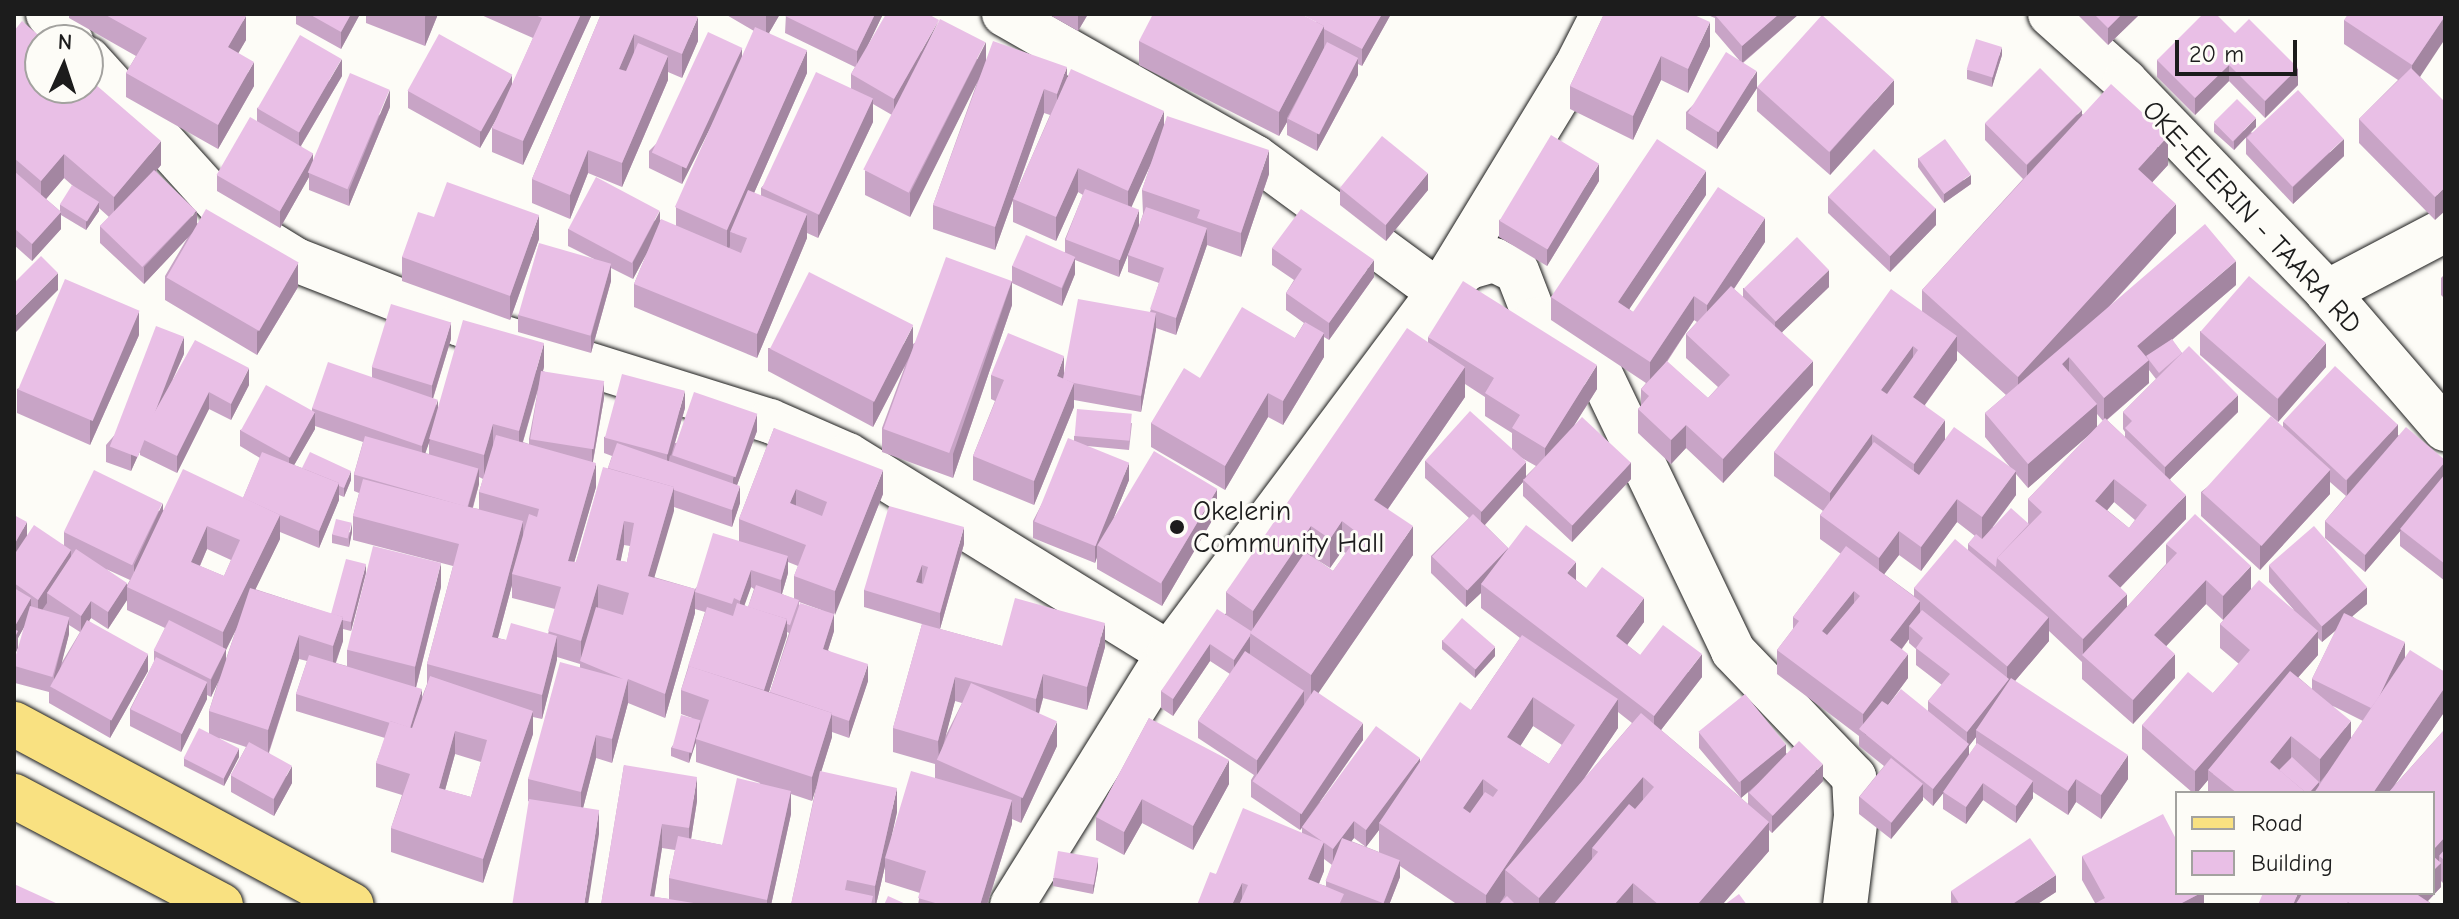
<!DOCTYPE html>
<style>
body{margin:0}
#map{position:relative;width:2459px;height:919px;overflow:hidden;background:#fdfcf7;font-family:"Comic Neue",sans-serif}
div>[style]{position:absolute}
.roads{filter:drop-shadow(0 0 2px #1c1c1c) drop-shadow(0 0 2px #1c1c1c)}
.minor>*{height:44px;margin:-22px;padding:0 22px;transform-origin:22px;border-radius:22px;background:#fdfcf7}
.major>*{height:44px;margin:-22px;padding:0 22px;transform-origin:22px;border-radius:22px;background:#f9e181}
.wall>*{inset:0;background:#c8a4c6}
.shaded-wall>*{inset:0;background:#a386a1}
.building>*{inset:0;background:#e9bfe6;transform-origin:0 0}
.dots>*{width:22px;height:22px;translate:-50% -50%;box-sizing:border-box;border:4px solid #fdfcf7;border-radius:50%}
span{translate:-50% -50%;white-space:nowrap;text-align:center;line-height:1.15;-webkit-text-stroke:6px #fdfcf7;paint-order:stroke}
.street-label{font-size:28px;color:#1c1c1c}
.poi-label{font-size:28px;color:#1c1c1c}
.left{translate:0 -50%;text-align:left}
.frame{position:absolute;inset:0;border:16px solid #1c1c1c;pointer-events:none}
.legend{position:absolute;left:2175px;top:791px;width:260px;height:104px;box-sizing:border-box;background:#fdfcf7;border:2px solid #a3a29f;margin:0;padding:10px 14px;list-style:none;font-size:24px;color:#1c1c1c}
.legend li{display:flex;align-items:center;gap:16px;height:40px}
.legend b{width:40px;border:2px solid #a3a29f}
.north{position:absolute;left:24px;top:24px;width:80px;height:80px;box-sizing:border-box;background:#fdfcf7;border:2px solid #a3a29f;border-radius:50%;rotate:3deg;font-size:22px;font-weight:700;line-height:32px;text-align:center;color:#1c1c1c}
.north::after{content:'';display:block;margin:auto;width:28px;height:36px;background:#1c1c1c;clip-path:polygon(50% 0,100% 100%,50% 72%,0 100%)}
.scale{position:absolute;left:2175px;top:40px;width:122px;height:36px;box-sizing:border-box;border:4px solid #1c1c1c;border-top:0;padding-left:10px;font-size:24px;line-height:28px;white-space:nowrap;color:#1c1c1c;-webkit-text-stroke:6px #fdfcf7;paint-order:stroke}
</style>
<div id="map">
<div class="roads">
<div class="minor">
<div style="left:48px;top:14px;width:35px;rotate:49deg"></div>
<div style="left:1004px;top:14px;width:289px;rotate:29.7deg"></div>
<div style="left:1255px;top:157px;width:228px;rotate:36.3deg"></div>
<div style="left:1439px;top:292px;width:39px;rotate:-40deg"></div>
<div style="left:1469px;top:267px;width:26px;rotate:-16deg"></div>
<div style="left:1494px;top:260px;width:25px;rotate:26deg"></div>
<div style="left:1517px;top:271px;width:53px;rotate:68.8deg"></div>
<div style="left:1536px;top:320px;width:83px;rotate:39.6deg"></div>
<div style="left:1600px;top:373px;width:308px;rotate:64.4deg"></div>
<div style="left:1733px;top:651px;width:175px;rotate:46.2deg"></div>
<div style="left:1854px;top:777px;width:39px;rotate:87deg"></div>
<div style="left:1856px;top:816px;width:90px;rotate:97deg"></div>
<div style="left:2050px;top:14px;width:101px;rotate:41.8deg"></div>
<div style="left:2125px;top:81px;width:292px;rotate:46.2deg"></div>
<div style="left:2327px;top:292px;width:181px;rotate:49.3deg"></div>
<div style="left:88px;top:59px;width:221px;rotate:47.9deg"></div>
<div style="left:236px;top:223px;width:70px;rotate:31.7deg"></div>
<div style="left:296px;top:260px;width:176px;rotate:21.3deg"></div>
<div style="left:460px;top:324px;width:325px;rotate:17.4deg"></div>
<div style="left:770px;top:421px;width:85px;rotate:23.6deg"></div>
<div style="left:848px;top:455px;width:377px;rotate:31.7deg"></div>
<div style="left:2327px;top:292px;width:133px;rotate:-27.7deg"></div>
<div style="left:1012px;top:905px;width:297px;rotate:-58.1deg"></div>
<div style="left:1169px;top:653px;width:451px;rotate:-53.2deg"></div>
<div style="left:1439px;top:292px;width:263px;rotate:-58.7deg"></div>
<div style="left:1576px;top:67px;width:59px;rotate:-63deg"></div>
</div>
<div class="major">
<div style="left:14px;top:724px;width:383px;rotate:28.2deg"></div>
<div style="left:14px;top:796px;width:234px;rotate:27.8deg"></div>
</div>
</div>
<div class="wall">
<div style="clip-path:polygon(69px 14px,242px 14px,246px 40px,238px 53px,254px 86px,218px 149px,126px 97px,126px 73px,136px 56px,69px 18px)"></div>
<div style="clip-path:polygon(296px 14px,360px 14px,341px 49px,296px 24px)"></div>
<div style="clip-path:polygon(366px 14px,438px 14px,425px 46px,366px 23px)"></div>
<div style="clip-path:polygon(479px 14px,592px 14px,523px 165px,492px 152px,492px 128px,498px 116px,480px 148px,408px 108px,408px 91px,512px 86px,533px 38px)"></div>
<div style="clip-path:polygon(601px 14px,698px 41px,682px 78px,668px 72px,668px 80px,622px 187px,588px 173px,570px 219px,532px 203px,532px 179px)"></div>
<div style="clip-path:polygon(evenodd,725px 14px,780px 14px,769px 33px,807px 73px,754px 193px,761px 196px,761px 188px,851px 88px,851px 74px,855px 67px,785px 33px,786px 14px,883px 14px,868px 45px,986px 60px,1067px 78px,1269px 174px,1241px 257px,1207px 245px,1176px 335px,1156px 328px,1141px 412px,1074px 400px,1074px 407px,1034px 505px,973px 480px,973px 456px,995px 401px,991px 399px,991px 375px,1064px 373px,1150px 312px,1159px 283px,1128px 272px,1128px 255px,1135px 237px,1119px 277px,1075px 260px,1075px 274px,1062px 306px,1012px 283px,1012px 305px,953px 478px,882px 452px,882px 428px,905px 366px,873px 427px,768px 371px,768px 348px,913px 344px,1012px 281px,1012px 266px,1065px 252px,1065px 239px,1083px 195px,1078px 192px,1056px 241px,1013px 222px,1013px 200px,995px 250px,933px 229px,933px 205px,978px 80px,910px 217px,865px 195px,865px 171px,892px 115px,873px 104px,873px 122px,818px 238px,807px 233px,807px 238px,757px 358px,634px 307px,634px 284px,647px 253px,633px 279px,611px 268px,611px 281px,591px 353px,518px 332px,518px 315px,594px 259px,568px 246px,568px 229px,660px 220px,676px 226px,676px 207px,715px 118px,682px 184px,649px 168px,649px 151px,742px 58px,754px 31px,725px 14px,1044px 113px,1050px 115px,1015px 195px,1044px 113px,725px 14px,1151px 164px,1142px 190px,1143px 214px,1139px 226px,1131px 207px,1151px 164px)"></div>
<div style="clip-path:polygon(1048px 14px,1088px 14px,1078px 31px)"></div>
<div style="clip-path:polygon(1391px 14px,1362px 66px,1358px 64px,1358px 75px,1317px 151px,1287px 135px,1287px 122px,1279px 136px,1139px 65px,1139px 41px)"></div>
<div style="clip-path:polygon(1604px 14px,1710px 46px,1688px 93px,1661px 80px,1633px 140px,1570px 109px,1570px 86px)"></div>
<div style="clip-path:polygon(1705px 14px,1799px 14px,1743px 63px,1757px 88px,1717px 149px,1686px 129px,1686px 112px,1739px 60px,1715px 32px,1715px 18px)"></div>
<div style="clip-path:polygon(2077px 14px,2140px 14px,2108px 45px)"></div>
<div style="clip-path:polygon(2445px 14px,2420px 77px,2444px 102px,2435px 220px,2359px 143px,2359px 119px,2398px 80px,2344px 44px,2344px 20px)"></div>
<div style="clip-path:polygon(evenodd,14px 31px,161px 165px,156px 171px,197px 223px,298px 287px,257px 355px,165px 300px,165px 276px,188px 237px,144px 284px,100px 243px,100px 226px,109px 217px,99px 208px,99px 211px,86px 230px,61px 215px,61px 229px,32px 261px,14px 245px,14px 31px,64px 178px,73px 186px,60px 205px,60px 211px,46px 199px,64px 178px)"></div>
<div style="clip-path:polygon(2235px 33px,2298px 85px,2265px 118px,2229px 81px,2195px 115px,2157px 77px,2157px 60px)"></div>
<div style="clip-path:polygon(2002px 55px,1992px 87px,1967px 79px,1967px 70px)"></div>
<div style="clip-path:polygon(342px 76px,301px 146px,313px 163px,390px 107px,349px 206px,309px 190px,309px 177px,280px 228px,217px 191px,217px 175px,257px 121px,257px 108px)"></div>
<div style="clip-path:polygon(1757px 87px,1894px 104px,1830px 175px,1757px 111px)"></div>
<div style="clip-path:polygon(evenodd,2082px 114px,2168px 165px,2152px 182px,2176px 233px,2110px 306px,2236px 285px,2172px 340px,2182px 353px,2238px 412px,2170px 479px,2186px 519px,2120px 588px,2127px 607px,2166px 564px,2166px 544px,2251px 589px,2294px 610px,2269px 582px,2269px 565px,2367px 604px,2352px 616px,2405px 658px,2445px 672px,2445px 711px,2394px 786px,2445px 729px,2445px 885px,2441px 881px,2441px 887px,2428px 901px,2433px 905px,2258px 905px,2300px 897px,2303px 893px,2433px 893px,2433px 793px,2208px 793px,2208px 780px,2197px 793px,2193px 793px,2142px 749px,2142px 725px,2213px 693px,2239px 664px,2220px 648px,2220px 624px,2248px 592px,2223px 620px,2206px 604px,2166px 646px,2175px 678px,2133px 724px,2082px 679px,2082px 662px,2049px 631px,2049px 641px,2015px 681px,2128px 779px,2101px 819px,2076px 802px,2068px 815px,2033px 792px,2033px 798px,2016px 823px,1983px 800px,1966px 824px,1943px 809px,1943px 793px,1933px 806px,1923px 797px,1923px 800px,1891px 839px,1859px 814px,1859px 797px,1884px 766px,1859px 746px,1859px 736px,1777px 674px,1777px 650px,1793px 629px,1793px 617px,1841px 554px,1820px 539px,1820px 515px,1823px 511px,1774px 476px,1774px 452px,1922px 311px,1922px 290px,2023px 179px,1985px 140px,1985px 123px,2082px 114px,1957px 351px,2006px 395px,1985px 413px,1985px 437px,2010px 467px,1945px 439px,1925px 405px,1957px 360px,1957px 351px,2082px 114px,2149px 370px,2156px 379px,2123px 412px,2123px 429px,2125px 432px,2125px 437px,2107px 420px,2149px 383px,2149px 370px,2082px 114px,2097px 414px,2103px 421px,2097px 427px,2097px 414px,2082px 114px,2092px 432px,2028px 499px,2028px 523px,1993px 527px,2016px 495px,2016px 474px,2028px 488px,2092px 432px,2082px 114px,2114px 502px,2135px 520px,2129px 528px,2107px 510px,2114px 502px,2082px 114px,1957px 522px,1975px 536px,1968px 544px,1968px 550px,1914px 588px,1914px 596px,1884px 574px,1899px 555px,1921px 571px,1957px 522px,2082px 114px,2336px 630px,2312px 679px,2312px 689px,2298px 677px,2318px 655px,2318px 638px,2322px 642px,2336px 630px,2082px 114px,1909px 639px,1909px 643px,1916px 649px,1916px 665px,1942px 685px,1928px 701px,1928px 711px,1888px 705px,1908px 678px,1902px 649px,1909px 639px,2082px 114px,2333px 706px,2363px 721px,2351px 738px,2333px 706px,2082px 114px,1976px 737px,1976px 745px,1969px 755px,1969px 746px,1976px 737px)"></div>
<div style="clip-path:polygon(2214px 123px,2344px 156px,2293px 204px,2246px 154px,2246px 137px,2234px 150px,2214px 132px)"></div>
<div style="clip-path:polygon(1918px 158px,1971px 184px,1944px 203px,1918px 167px)"></div>
<div style="clip-path:polygon(1599px 181px,1547px 266px,1499px 237px,1499px 220px)"></div>
<div style="clip-path:polygon(1340px 188px,1428px 190px,1386px 241px,1340px 205px)"></div>
<div style="clip-path:polygon(evenodd,1706px 195px,1629px 309px,1633px 312px,1765px 242px,1734px 289px,1743px 297px,1743px 288px,1829px 287px,1782px 332px,1813px 385px,1723px 483px,1686px 448px,1671px 464px,1638px 433px,1638px 409px,1641px 406px,1641px 389px,1646px 383px,1551px 320px,1551px 297px,1706px 195px,1694px 320px,1697px 322px,1686px 334px,1686px 358px,1718px 387px,1708px 398px,1667px 362px,1694px 320px)"></div>
<div style="clip-path:polygon(1828px 196px,1936px 225px,1890px 272px,1828px 213px)"></div>
<div style="clip-path:polygon(434px 217px,539px 239px,510px 320px,402px 281px,402px 257px)"></div>
<div style="clip-path:polygon(1272px 248px,1374px 277px,1329px 340px,1324px 337px,1324px 357px,1283px 425px,1268px 417px,1225px 490px,1151px 447px,1151px 423px,1200px 378px,1295px 338px,1304px 323px,1286px 310px,1286px 293px,1294px 280px,1272px 265px)"></div>
<div style="clip-path:polygon(2445px 274px,2445px 299px,2441px 295px,2441px 278px)"></div>
<div style="clip-path:polygon(2200px 331px,2326px 367px,2278px 422px,2200px 355px)"></div>
<div style="clip-path:polygon(139px 335px,90px 445px,17px 413px,17px 389px)"></div>
<div style="clip-path:polygon(evenodd,1428px 337px,1597px 389px,1574px 425px,1631px 479px,1572px 542px,1523px 496px,1523px 482px,1485px 525px,1508px 548px,1576px 580px,1586px 588px,1644px 622px,1627px 645px,1640px 655px,1702px 677px,1661px 730px,1748px 804px,1748px 792px,1749px 791px,1741px 798px,1699px 748px,1699px 732px,1786px 753px,1823px 781px,1772px 833px,1769px 830px,1769px 851px,1722px 905px,1458px 905px,1400px 866px,1400px 877px,1389px 905px,1197px 905px,1216px 874px,1302px 833px,1302px 828px,1300px 830px,1251px 797px,1251px 780px,1254px 775px,1198px 738px,1198px 721px,1230px 674px,1210px 661px,1173px 716px,1161px 708px,1161px 691px,1226px 614px,1226px 592px,1428px 342px,1428px 337px,1465px 384px,1485px 397px,1485px 416px,1512px 433px,1512px 449px,1425px 461px,1425px 478px,1469px 518px,1431px 556px,1431px 573px,1466px 607px,1481px 593px,1481px 608px,1520px 638px,1471px 710px,1420px 762px,1320px 802px,1363px 740px,1318px 693px,1413px 555px,1388px 509px,1465px 397px,1465px 384px,1428px 337px,1520px 457px,1536px 466px,1526px 476px,1520px 457px,1428px 337px,1342px 551px,1346px 553px,1333px 571px,1311px 556px,1330px 568px,1342px 551px,1428px 337px,1618px 712px,1632px 723px,1584px 779px,1618px 728px,1618px 712px,1428px 337px,1533px 726px,1562px 745px,1549px 764px,1520px 746px,1533px 726px,1428px 337px,1379px 830px,1379px 852px,1351px 841px,1354px 838px,1366px 847px,1379px 830px,1428px 337px,1324px 859px,1332px 865px,1326px 881px,1326px 886px,1319px 884px,1324px 871px,1324px 859px)"></div>
<div style="clip-path:polygon(evenodd,451px 339px,433px 399px,438px 409px,544px 367px,543px 371px,604px 398px,593px 462px,596px 487px,574px 562px,576px 562px,612px 456px,604px 453px,604px 437px,685px 408px,675px 443px,757px 431px,737px 485px,740px 503px,732px 527px,674px 507px,654px 577px,695px 589px,739px 541px,739px 519px,774px 428px,883px 494px,834px 615px,834px 631px,828px 650px,868px 681px,849px 738px,832px 732px,832px 737px,821px 772px,897px 812px,891px 837px,935px 778px,935px 764px,893px 752px,893px 728px,922px 624px,864px 607px,864px 590px,964px 544px,940px 629px,1002px 646px,1105px 647px,1087px 710px,1043px 698px,1039px 714px,1057px 746px,1021px 823px,1012px 819px,1012px 824px,987px 905px,918px 905px,920px 893px,885px 882px,885px 866px,876px 905px,791px 905px,817px 783px,812px 801px,791px 794px,791px 814px,771px 905px,601px 905px,624px 765px,697px 801px,691px 839px,722px 845px,760px 783px,696px 762px,696px 742px,689px 763px,671px 756px,671px 748px,692px 718px,681px 714px,681px 690px,705px 612px,695px 609px,695px 613px,665px 718px,628px 703px,612px 763px,596px 758px,583px 808px,599px 834px,528px 801px,528px 779px,580px 667px,580px 664px,557px 657px,542px 719px,533px 717px,533px 734px,483px 883px,391px 852px,391px 828px,402px 795px,376px 787px,376px 763px,385px 738px,296px 711px,296px 694px,307px 661px,299px 659px,269px 753px,292px 783px,274px 816px,231px 792px,231px 775px,246px 747px,219px 738px,239px 757px,224px 786px,184px 766px,184px 758px,209px 733px,209px 711px,219px 679px,211px 697px,207px 695px,207px 699px,181px 752px,130px 726px,130px 709px,154px 662px,154px 651px,165px 628px,127px 610px,127px 600px,108px 629px,91px 618px,89px 621px,148px 671px,110px 738px,49px 703px,49px 692px,15px 683px,15px 666px,25px 625px,18px 638px,18px 648px,14px 656px,14px 515px,27px 536px,64px 545px,64px 532px,163px 510px,243px 498px,260px 458px,240px 446px,240px 430px,312px 411px,312px 408px,372px 378px,372px 367px,451px 339px,538px 390px,529px 439px,529px 444px,523px 442px,538px 390px,451px 339px,315px 426px,363px 442px,354px 474px,354px 491px,359px 493px,353px 516px,353px 540px,453px 566px,427px 664px,427px 684px,422px 697px,416px 688px,441px 587px,347px 650px,347px 666px,336px 663px,343px 641px,343px 629px,351px 631px,366px 573px,331px 614px,255px 589px,280px 539px,280px 532px,319px 548px,339px 500px,339px 495px,344px 497px,351px 480px,302px 468px,294px 465px,315px 429px,315px 426px,451px 339px,429px 442px,429px 454px,425px 453px,429px 442px,451px 339px,479px 477px,483px 479px,479px 492px,479px 509px,473px 508px,479px 484px,479px 477px,451px 339px,624px 545px,630px 546px,627px 562px,620px 561px,624px 545px,451px 339px,207px 549px,231px 560px,224px 576px,200px 566px,207px 549px,451px 339px,788px 562px,798px 566px,794px 576px,794px 599px,782px 594px,788px 573px,788px 562px,451px 339px,106px 569px,130px 580px,127px 585px,106px 569px,451px 339px,512px 585px,512px 598px,555px 609px,548px 634px,506px 640px,498px 638px,512px 585px,451px 339px,751px 587px,754px 589px,748px 607px,744px 605px,751px 587px,451px 339px,799px 602px,824px 611px,799px 605px,799px 602px,451px 339px,69px 625px,80px 632px,61px 664px,69px 634px,69px 625px,451px 339px,236px 630px,226px 659px,226px 650px,236px 630px,451px 339px,787px 632px,789px 633px,770px 692px,769px 692px,787px 632px,451px 339px,955px 701px,962px 703px,945px 737px,955px 701px,451px 339px,455px 754px,481px 762px,471px 797px,445px 790px,455px 754px,451px 339px,662px 848px,675px 850px,669px 878px,669px 899px,654px 897px,662px 848px)"></div>
<div style="clip-path:polygon(184px 354px,173px 379px,249px 385px,231px 420px,209px 409px,177px 473px,140px 455px,140px 451px,131px 471px,106px 462px,106px 445px)"></div>
<div style="clip-path:polygon(2283px 422px,2398px 435px,2445px 460px,2445px 581px,2400px 546px,2400px 531px,2365px 572px,2325px 538px,2325px 521px,2346px 496px,2330px 482px,2330px 494px,2260px 570px,2201px 516px,2201px 492px,2283px 427px)"></div>
<div style="clip-path:polygon(1132px 423px,1129px 450px,1087px 446px,1129px 480px,1114px 517px,1217px 512px,1162px 606px,1097px 569px,1097px 557px,1095px 563px,1033px 538px,1033px 521px,1074px 441px,1074px 436px)"></div>
<div style="clip-path:polygon(352px 532px,349px 547px,332px 543px,332px 534px)"></div>
<div style="clip-path:polygon(1442px 640px,1495px 656px,1475px 678px,1442px 649px)"></div>
<div style="clip-path:polygon(1149px 718px,1229px 784px,1193px 850px,1142px 823px,1124px 855px,1096px 840px,1096px 817px)"></div>
<div style="clip-path:polygon(2082px 856px,2204px 893px,2204px 905px,2095px 903px,2082px 880px)"></div>
<div style="clip-path:polygon(1098px 867px,1093px 894px,1053px 886px,1053px 878px)"></div>
<div style="clip-path:polygon(1951px 891px,2056px 892px,2036px 905px,1951px 905px)"></div>
</div>
<div class="shaded-wall">
<div style="clip-path:polygon(351px 14px,360px 14px,341px 49px,341px 32px)"></div>
<div style="clip-path:polygon(426px 14px,438px 14px,425px 46px,425px 17px)"></div>
<div style="clip-path:polygon(581px 14px,592px 14px,523px 165px,523px 141px)"></div>
<div style="clip-path:polygon(766px 14px,780px 14px,766px 38px)"></div>
<div style="clip-path:polygon(875px 14px,883px 14px,857px 68px,857px 51px)"></div>
<div style="clip-path:polygon(1078px 14px,1088px 14px,1078px 31px)"></div>
<div style="clip-path:polygon(1382px 14px,1391px 14px,1362px 66px,1362px 49px)"></div>
<div style="clip-path:polygon(1779px 14px,1799px 14px,1742px 63px,1742px 46px)"></div>
<div style="clip-path:polygon(2122px 14px,2140px 14px,2108px 45px,2108px 28px)"></div>
<div style="clip-path:polygon(246px 16px,246px 40px,228px 71px,228px 47px)"></div>
<div style="clip-path:polygon(2445px 16px,2445px 39px,2412px 89px,2412px 65px)"></div>
<div style="clip-path:polygon(698px 17px,698px 41px,682px 78px,682px 54px)"></div>
<div style="clip-path:polygon(939px 20px,894px 116px,894px 99px)"></div>
<div style="clip-path:polygon(1710px 22px,1710px 46px,1688px 93px,1688px 69px)"></div>
<div style="clip-path:polygon(1324px 26px,1324px 49px,1287px 118px,1287px 122px,1279px 136px,1279px 112px)"></div>
<div style="clip-path:polygon(634px 34px,634px 58px,619px 92px,619px 69px)"></div>
<div style="clip-path:polygon(986px 42px,986px 65px,910px 217px,910px 193px)"></div>
<div style="clip-path:polygon(2002px 47px,2002px 55px,1992px 87px,1992px 78px)"></div>
<div style="clip-path:polygon(742px 48px,742px 65px,682px 184px,682px 167px)"></div>
<div style="clip-path:polygon(807px 50px,807px 73px,736px 234px,730px 232px,730px 246px,727px 253px,727px 229px)"></div>
<div style="clip-path:polygon(668px 56px,668px 80px,622px 187px,622px 163px)"></div>
<div style="clip-path:polygon(1661px 56px,1661px 80px,1633px 140px,1633px 116px)"></div>
<div style="clip-path:polygon(1358px 58px,1358px 75px,1317px 151px,1317px 134px)"></div>
<div style="clip-path:polygon(342px 59px,342px 76px,299px 149px,299px 132px)"></div>
<div style="clip-path:polygon(254px 62px,254px 86px,218px 149px,218px 125px)"></div>
<div style="clip-path:polygon(2229px 65px,2229px 81px,2195px 115px,2195px 98px)"></div>
<div style="clip-path:polygon(1067px 67px,1067px 91px,1057px 117px,1057px 94px)"></div>
<div style="clip-path:polygon(2298px 68px,2298px 85px,2265px 118px,2265px 101px)"></div>
<div style="clip-path:polygon(1757px 71px,1757px 88px,1717px 149px,1717px 132px)"></div>
<div style="clip-path:polygon(512px 75px,512px 91px,480px 148px,480px 131px)"></div>
<div style="clip-path:polygon(1894px 80px,1894px 104px,1830px 175px,1830px 152px)"></div>
<div style="clip-path:polygon(1044px 89px,1044px 113px,995px 250px,995px 227px)"></div>
<div style="clip-path:polygon(390px 90px,390px 107px,349px 206px,349px 190px)"></div>
<div style="clip-path:polygon(873px 98px,873px 122px,818px 238px,818px 215px)"></div>
<div style="clip-path:polygon(2082px 110px,2082px 127px,2027px 182px,2027px 165px)"></div>
<div style="clip-path:polygon(1164px 111px,1164px 134px,1128px 215px,1128px 191px)"></div>
<div style="clip-path:polygon(2256px 118px,2256px 127px,2234px 150px,2234px 141px)"></div>
<div style="clip-path:polygon(2168px 136px,2168px 165px,2138px 198px,2138px 169px)"></div>
<div style="clip-path:polygon(2344px 139px,2344px 156px,2293px 204px,2293px 187px)"></div>
<div style="clip-path:polygon(161px 141px,161px 165px,114px 220px,114px 197px)"></div>
<div style="clip-path:polygon(588px 150px,588px 173px,570px 219px,570px 195px)"></div>
<div style="clip-path:polygon(1269px 150px,1269px 174px,1241px 257px,1241px 233px)"></div>
<div style="clip-path:polygon(313px 153px,313px 170px,309px 173px,309px 177px,280px 228px,280px 211px)"></div>
<div style="clip-path:polygon(64px 154px,64px 178px,41px 205px,41px 181px)"></div>
<div style="clip-path:polygon(1599px 164px,1599px 181px,1547px 266px,1547px 249px)"></div>
<div style="clip-path:polygon(1078px 168px,1078px 192px,1056px 241px,1056px 217px)"></div>
<div style="clip-path:polygon(1706px 171px,1706px 195px,1618px 326px,1618px 302px)"></div>
<div style="clip-path:polygon(1428px 173px,1428px 190px,1386px 241px,1386px 224px)"></div>
<div style="clip-path:polygon(1971px 175px,1971px 184px,1944px 203px,1944px 194px)"></div>
<div style="clip-path:polygon(2445px 187px,2445px 211px,2435px 220px,2435px 197px)"></div>
<div style="clip-path:polygon(99px 202px,99px 211px,86px 230px,86px 221px)"></div>
<div style="clip-path:polygon(2176px 204px,2176px 233px,2018px 406px,2018px 377px)"></div>
<div style="clip-path:polygon(1936px 208px,1936px 225px,1890px 272px,1890px 256px)"></div>
<div style="clip-path:polygon(1139px 210px,1139px 227px,1119px 277px,1119px 260px)"></div>
<div style="clip-path:polygon(197px 211px,197px 228px,144px 284px,144px 267px)"></div>
<div style="clip-path:polygon(660px 211px,660px 228px,633px 279px,633px 262px)"></div>
<div style="clip-path:polygon(61px 212px,61px 229px,32px 261px,32px 244px)"></div>
<div style="clip-path:polygon(807px 214px,807px 238px,757px 358px,757px 334px)"></div>
<div style="clip-path:polygon(539px 215px,539px 239px,510px 320px,510px 296px)"></div>
<div style="clip-path:polygon(1765px 218px,1765px 242px,1707px 329px,1707px 305px)"></div>
<div style="clip-path:polygon(1207px 228px,1207px 245px,1176px 335px,1176px 318px)"></div>
<div style="clip-path:polygon(1075px 257px,1075px 274px,1062px 306px,1062px 289px)"></div>
<div style="clip-path:polygon(1374px 260px,1374px 277px,1329px 340px,1329px 323px)"></div>
<div style="clip-path:polygon(2236px 261px,2236px 285px,2148px 360px,2137px 346px)"></div>
<div style="clip-path:polygon(298px 263px,298px 287px,257px 355px,257px 332px)"></div>
<div style="clip-path:polygon(611px 264px,611px 281px,591px 353px,591px 336px)"></div>
<div style="clip-path:polygon(1829px 270px,1829px 287px,1775px 339px,1775px 322px)"></div>
<div style="clip-path:polygon(58px 273px,58px 290px,14px 334px,14px 317px)"></div>
<div style="clip-path:polygon(1012px 281px,1012px 305px,953px 478px,953px 454px)"></div>
<div style="clip-path:polygon(1694px 296px,1694px 320px,1650px 386px,1650px 362px)"></div>
<div style="clip-path:polygon(139px 311px,139px 335px,90px 445px,90px 421px)"></div>
<div style="clip-path:polygon(1156px 313px,1156px 330px,1141px 412px,1141px 396px)"></div>
<div style="clip-path:polygon(451px 322px,451px 339px,432px 401px,432px 385px)"></div>
<div style="clip-path:polygon(913px 326px,913px 350px,873px 427px,873px 403px)"></div>
<div style="clip-path:polygon(1324px 333px,1324px 357px,1283px 425px,1283px 401px)"></div>
<div style="clip-path:polygon(1957px 336px,1957px 360px,1913px 421px,1913px 397px)"></div>
<div style="clip-path:polygon(184px 337px,184px 354px,145px 440px,140px 438px,140px 451px,131px 471px,131px 454px)"></div>
<div style="clip-path:polygon(544px 343px,544px 367px,519px 455px,519px 431px)"></div>
<div style="clip-path:polygon(2326px 343px,2326px 367px,2278px 422px,2278px 399px)"></div>
<div style="clip-path:polygon(1913px 346px,1913px 370px,1881px 414px,1881px 390px)"></div>
<div style="clip-path:polygon(1064px 356px,1064px 380px,1057px 376px)"></div>
<div style="clip-path:polygon(2069px 357px,2069px 381px,2062px 364px)"></div>
<div style="clip-path:polygon(2149px 360px,2149px 383px,2104px 422px,2104px 398px)"></div>
<div style="clip-path:polygon(1813px 361px,1813px 385px,1723px 483px,1723px 459px)"></div>
<div style="clip-path:polygon(1597px 365px,1597px 389px,1545px 472px,1545px 448px)"></div>
<div style="clip-path:polygon(1465px 367px,1465px 397px,1374px 529px,1374px 500px)"></div>
<div style="clip-path:polygon(249px 368px,249px 385px,231px 420px,231px 404px)"></div>
<div style="clip-path:polygon(604px 381px,604px 398px,592px 466px,592px 449px)"></div>
<div style="clip-path:polygon(1074px 383px,1074px 407px,1034px 505px,1034px 481px)"></div>
<div style="clip-path:polygon(685px 391px,685px 408px,671px 456px,670px 455px,667px 471px,667px 454px)"></div>
<div style="clip-path:polygon(209px 392px,209px 409px,177px 473px,177px 456px)"></div>
<div style="clip-path:polygon(1268px 393px,1268px 417px,1225px 490px,1225px 466px)"></div>
<div style="clip-path:polygon(2238px 395px,2238px 412px,2165px 484px,2165px 467px)"></div>
<div style="clip-path:polygon(438px 400px,438px 417px,422px 463px,422px 446px)"></div>
<div style="clip-path:polygon(2097px 404px,2097px 428px,2028px 488px,2028px 464px)"></div>
<div style="clip-path:polygon(315px 412px,315px 429px,289px 474px,289px 457px)"></div>
<div style="clip-path:polygon(757px 414px,757px 431px,733px 496px,733px 479px)"></div>
<div style="clip-path:polygon(1945px 420px,1945px 444px,1914px 488px,1914px 464px)"></div>
<div style="clip-path:polygon(493px 424px,493px 448px,484px 479px,484px 455px)"></div>
<div style="clip-path:polygon(2398px 424px,2398px 441px,2347px 497px,2347px 480px)"></div>
<div style="clip-path:polygon(1686px 425px,1686px 448px,1671px 464px,1671px 440px)"></div>
<div style="clip-path:polygon(1872px 434px,1872px 458px,1830px 516px,1830px 493px)"></div>
<div style="clip-path:polygon(1526px 462px,1526px 479px,1523px 479px,1523px 482px,1481px 529px,1481px 512px)"></div>
<div style="clip-path:polygon(1631px 462px,1631px 479px,1572px 542px,1572px 525px)"></div>
<div style="clip-path:polygon(2445px 462px,2445px 479px,2365px 572px,2365px 555px)"></div>
<div style="clip-path:polygon(596px 463px,596px 487px,568px 584px,568px 561px)"></div>
<div style="clip-path:polygon(1129px 463px,1129px 480px,1102px 547px,1097px 545px,1097px 557px,1095px 563px,1095px 546px)"></div>
<div style="clip-path:polygon(479px 468px,479px 484px,468px 524px,468px 507px)"></div>
<div style="clip-path:polygon(883px 470px,883px 494px,835px 615px,835px 591px)"></div>
<div style="clip-path:polygon(2330px 470px,2330px 494px,2260px 570px,2260px 546px)"></div>
<div style="clip-path:polygon(351px 471px,351px 480px,344px 497px,344px 488px)"></div>
<div style="clip-path:polygon(2016px 471px,2016px 495px,1982px 541px,1982px 517px)"></div>
<div style="clip-path:polygon(2114px 479px,2114px 502px,2095px 525px,2095px 501px)"></div>
<div style="clip-path:polygon(339px 483px,339px 500px,319px 548px,319px 531px)"></div>
<div style="clip-path:polygon(740px 486px,740px 503px,732px 527px,732px 510px)"></div>
<div style="clip-path:polygon(674px 487px,674px 511px,648px 599px,648px 576px)"></div>
<div style="clip-path:polygon(796px 489px,796px 513px,790px 503px)"></div>
<div style="clip-path:polygon(1217px 489px,1217px 512px,1162px 606px,1162px 582px)"></div>
<div style="clip-path:polygon(2186px 495px,2186px 519px,2108px 600px,2108px 576px)"></div>
<div style="clip-path:polygon(1957px 499px,1957px 522px,1921px 571px,1921px 547px)"></div>
<div style="clip-path:polygon(163px 503px,163px 520px,134px 582px,134px 565px)"></div>
<div style="clip-path:polygon(280px 515px,280px 539px,226px 650px,226px 666px,211px 697px,211px 680px,223px 655px,223px 632px)"></div>
<div style="clip-path:polygon(523px 521px,523px 545px,512px 574px,512px 585px,492px 660px,492px 637px)"></div>
<div style="clip-path:polygon(624px 521px,624px 545px,616px 584px,616px 560px)"></div>
<div style="clip-path:polygon(1342px 521px,1342px 551px,1330px 568px,1330px 539px)"></div>
<div style="clip-path:polygon(27px 522px,27px 539px,14px 562px,14px 545px)"></div>
<div style="clip-path:polygon(352px 523px,352px 532px,349px 547px,349px 538px)"></div>
<div style="clip-path:polygon(207px 526px,207px 549px,191px 586px,191px 562px)"></div>
<div style="clip-path:polygon(1311px 526px,1311px 556px,1253px 635px,1253px 611px)"></div>
<div style="clip-path:polygon(1413px 526px,1413px 555px,1311px 704px,1311px 675px)"></div>
<div style="clip-path:polygon(964px 527px,964px 544px,940px 629px,940px 613px)"></div>
<div style="clip-path:polygon(1899px 531px,1899px 555px,1879px 581px,1879px 558px)"></div>
<div style="clip-path:polygon(1508px 548px,1508px 565px,1481px 584px,1481px 593px,1466px 607px,1466px 590px)"></div>
<div style="clip-path:polygon(71px 550px,71px 567px,47px 593px,47px 603px,38px 616px,38px 600px)"></div>
<div style="clip-path:polygon(788px 556px,788px 573px,781px 597px,781px 580px)"></div>
<div style="clip-path:polygon(1576px 562px,1576px 586px,1567px 573px)"></div>
<div style="clip-path:polygon(441px 563px,441px 587px,415px 691px,415px 667px)"></div>
<div style="clip-path:polygon(366px 564px,366px 573px,351px 631px,351px 622px)"></div>
<div style="clip-path:polygon(922px 565px,922px 582px,916px 599px,916px 582px)"></div>
<div style="clip-path:polygon(2251px 566px,2251px 589px,2223px 620px,2223px 596px)"></div>
<div style="clip-path:polygon(751px 570px,751px 587px,740px 618px,740px 601px)"></div>
<div style="clip-path:polygon(2206px 580px,2206px 604px,2154px 659px,2154px 635px)"></div>
<div style="clip-path:polygon(127px 583px,127px 600px,108px 629px,108px 612px)"></div>
<div style="clip-path:polygon(598px 584px,598px 608px,581px 661px,581px 641px)"></div>
<div style="clip-path:polygon(2367px 587px,2367px 604px,2322px 642px,2322px 625px)"></div>
<div style="clip-path:polygon(695px 589px,695px 613px,665px 718px,665px 694px)"></div>
<div style="clip-path:polygon(1854px 591px,1854px 615px,1822px 655px,1822px 631px)"></div>
<div style="clip-path:polygon(2127px 594px,2127px 618px,2083px 656px,2083px 639px)"></div>
<div style="clip-path:polygon(31px 598px,31px 615px,18px 638px,18px 648px,14px 656px,15px 626px)"></div>
<div style="clip-path:polygon(1644px 598px,1644px 622px,1616px 660px,1616px 636px)"></div>
<div style="clip-path:polygon(91px 601px,91px 618px,81px 633px,81px 616px)"></div>
<div style="clip-path:polygon(1920px 601px,1920px 624px,1909px 626px,1909px 639px,1890px 664px,1890px 640px)"></div>
<div style="clip-path:polygon(834px 614px,834px 631px,823px 666px,823px 649px)"></div>
<div style="clip-path:polygon(69px 617px,69px 634px,55px 690px,54px 676px)"></div>
<div style="clip-path:polygon(343px 617px,343px 641px,333px 670px,333px 646px)"></div>
<div style="clip-path:polygon(2049px 617px,2049px 641px,2009px 688px,1976px 730px,1976px 737px,1969px 746px,1969px 761px,1933px 806px,1933px 789px,1967px 747px,1967px 732px,2007px 681px,2007px 666px)"></div>
<div style="clip-path:polygon(787px 619px,787px 636px,764px 707px,764px 690px)"></div>
<div style="clip-path:polygon(1105px 623px,1105px 647px,1087px 710px,1087px 687px)"></div>
<div style="clip-path:polygon(2318px 631px,2318px 655px,2213px 774px,2208px 770px,2208px 780px,2197px 793px,2195px 793px,2195px 771px)"></div>
<div style="clip-path:polygon(299px 635px,299px 659px,268px 754px,268px 730px)"></div>
<div style="clip-path:polygon(557px 636px,557px 660px,542px 719px,542px 695px)"></div>
<div style="clip-path:polygon(1250px 636px,1250px 653px,1234px 676px,1234px 660px)"></div>
<div style="clip-path:polygon(2405px 642px,2405px 659px,2373px 709px)"></div>
<div style="clip-path:polygon(1210px 644px,1210px 661px,1173px 716px,1173px 699px)"></div>
<div style="clip-path:polygon(1495px 647px,1495px 656px,1475px 678px,1475px 669px)"></div>
<div style="clip-path:polygon(148px 654px,148px 671px,110px 738px,110px 721px)"></div>
<div style="clip-path:polygon(1702px 654px,1702px 677px,1654px 739px,1654px 716px)"></div>
<div style="clip-path:polygon(1908px 654px,1908px 678px,1866px 735px,1863px 732px,1863px 714px)"></div>
<div style="clip-path:polygon(2175px 654px,2175px 678px,2133px 724px,2133px 700px)"></div>
<div style="clip-path:polygon(868px 664px,868px 681px,849px 738px,849px 721px)"></div>
<div style="clip-path:polygon(1043px 674px,1043px 698px,1036px 723px,1036px 699px)"></div>
<div style="clip-path:polygon(955px 677px,955px 701px,939px 761px,938px 741px)"></div>
<div style="clip-path:polygon(628px 679px,628px 703px,612px 763px,612px 739px)"></div>
<div style="clip-path:polygon(207px 682px,207px 699px,181px 752px,181px 735px)"></div>
<div style="clip-path:polygon(2445px 687px,2445px 711px,2389px 793px,2373px 793px)"></div>
<div style="clip-path:polygon(422px 689px,422px 706px,410px 746px,410px 729px)"></div>
<div style="clip-path:polygon(1304px 691px,1304px 708px,1257px 777px,1257px 760px)"></div>
<div style="clip-path:polygon(1533px 697px,1533px 726px,1507px 767px,1507px 737px)"></div>
<div style="clip-path:polygon(1618px 699px,1618px 728px,1516px 879px,1505px 870px,1505px 895px,1499px 905px,1486px 905px,1486px 895px)"></div>
<div style="clip-path:polygon(533px 711px,533px 734px,483px 883px,483px 859px)"></div>
<div style="clip-path:polygon(832px 713px,832px 737px,812px 801px,812px 777px)"></div>
<div style="clip-path:polygon(700px 720px,700px 729px,696px 739px,696px 742px,689px 763px,689px 754px)"></div>
<div style="clip-path:polygon(2351px 721px,2351px 745px,2320px 782px,2320px 759px)"></div>
<div style="clip-path:polygon(1057px 722px,1057px 746px,1021px 823px,1021px 799px)"></div>
<div style="clip-path:polygon(1363px 723px,1363px 740px,1300px 830px,1300px 813px)"></div>
<div style="clip-path:polygon(455px 731px,455px 754px,439px 812px,439px 788px)"></div>
<div style="clip-path:polygon(596px 735px,596px 758px,581px 816px,581px 792px)"></div>
<div style="clip-path:polygon(2291px 736px,2291px 759px,2278px 776px,2270px 762px)"></div>
<div style="clip-path:polygon(1786px 744px,1786px 760px,1741px 798px,1741px 781px)"></div>
<div style="clip-path:polygon(239px 748px,239px 757px,224px 786px,224px 777px)"></div>
<div style="clip-path:polygon(2128px 755px,2128px 779px,2101px 819px,2101px 795px)"></div>
<div style="clip-path:polygon(1420px 758px,1420px 775px,1379px 823px,1379px 830px,1366px 847px,1366px 830px)"></div>
<div style="clip-path:polygon(1229px 760px,1229px 784px,1193px 850px,1193px 826px)"></div>
<div style="clip-path:polygon(1823px 764px,1823px 781px,1772px 833px,1772px 816px)"></div>
<div style="clip-path:polygon(292px 766px,292px 783px,274px 816px,274px 799px)"></div>
<div style="clip-path:polygon(697px 777px,697px 801px,689px 852px,689px 828px)"></div>
<div style="clip-path:polygon(1643px 777px,1643px 807px,1598px 852px,1592px 848px,1592px 865px,1558px 905px,1539px 905px,1539px 898px)"></div>
<div style="clip-path:polygon(1483px 779px,1483px 808px,1463px 838px,1463px 808px)"></div>
<div style="clip-path:polygon(2076px 779px,2076px 802px,2068px 815px,2068px 791px)"></div>
<div style="clip-path:polygon(2033px 781px,2033px 798px,2016px 823px,2016px 806px)"></div>
<div style="clip-path:polygon(2319px 782px,2319px 791px,2317px 793px,2309px 793px)"></div>
<div style="clip-path:polygon(1983px 783px,1983px 800px,1966px 824px,1966px 807px)"></div>
<div style="clip-path:polygon(1923px 784px,1923px 800px,1891px 839px,1891px 822px)"></div>
<div style="clip-path:polygon(897px 788px,897px 812px,887px 858px,885px 858px,885px 866px,876px 905px,875px 905px,875px 886px)"></div>
<div style="clip-path:polygon(791px 791px,791px 814px,771px 905px,767px 905px,767px 900px)"></div>
<div style="clip-path:polygon(1142px 799px,1142px 823px,1124px 855px,1124px 832px)"></div>
<div style="clip-path:polygon(1012px 800px,1012px 824px,987px 905px,980px 905px)"></div>
<div style="clip-path:polygon(599px 810px,599px 834px,588px 905px,584px 905px)"></div>
<div style="clip-path:polygon(1354px 821px,1354px 838px,1333px 866px,1333px 849px)"></div>
<div style="clip-path:polygon(1769px 822px,1769px 851px,1722px 905px,1697px 905px)"></div>
<div style="clip-path:polygon(662px 824px,662px 848px,653px 905px,650px 896px)"></div>
<div style="clip-path:polygon(2445px 837px,2445px 861px,2439px 856px,2439px 865px,2441px 863px,2441px 887px,2424px 905px,2416px 905px,2416px 893px,2433px 893px,2433px 850px)"></div>
<div style="clip-path:polygon(1324px 842px,1324px 871px,1310px 905px,1308px 879px)"></div>
<div style="clip-path:polygon(1098px 858px,1098px 867px,1093px 894px,1093px 885px)"></div>
<div style="clip-path:polygon(1400px 860px,1400px 877px,1389px 905px,1383px 905px)"></div>
<div style="clip-path:polygon(2056px 875px,2056px 892px,2036px 905px,2011px 905px)"></div>
<div style="clip-path:polygon(1242px 883px,1242px 905px,1232px 905px)"></div>
<div style="clip-path:polygon(1633px 883px,1633px 905px,1614px 905px)"></div>
<div style="clip-path:polygon(2201px 893px,2204px 893px,2204px 905px,2178px 905px)"></div>
<div style="clip-path:polygon(2298px 893px,2302px 893px,2297px 905px,2293px 905px)"></div>
</div>
<div class="building">
<div style="clip-path:polygon(104px 14px,242px 14px,246px 16px,228px 47px,254px 62px,218px 125px,126px 73px,147px 38px)"></div>
<div style="clip-path:polygon(309px 14px,351px 14px,341px 32px)"></div>
<div style="clip-path:polygon(533px 14px,581px 14px,523px 141px,492px 128px,542px 18px)"></div>
<div style="clip-path:polygon(601px 14px,691px 14px,698px 17px,682px 54px,634px 34px,619px 69px,626px 71px,638px 43px,668px 56px,622px 163px,588px 150px,570px 195px,532px 179px)"></div>
<div style="clip-path:polygon(786px 14px,875px 14px,857px 51px,785px 16px)"></div>
<div style="clip-path:polygon(886px 14px,928px 14px,939px 20px,894px 99px,851px 74px)"></div>
<div style="clip-path:polygon(1153px 14px,1301px 14px,1324px 26px,1279px 112px,1139px 41px)"></div>
<div style="clip-path:polygon(1301px 14px,1382px 14px,1362px 49px,1324px 29px,1324px 26px)"></div>
<div style="clip-path:polygon(1604px 14px,1692px 14px,1710px 22px,1688px 69px,1661px 56px,1633px 116px,1570px 86px)"></div>
<div style="clip-path:polygon(1716px 14px,1779px 14px,1742px 46px,1715px 15px)"></div>
<div style="clip-path:polygon(2094px 14px,2122px 14px,2108px 28px)"></div>
<div style="clip-path:polygon(2203px 14px,2216px 14px,2235px 33px,2249px 19px,2298px 68px,2265px 101px,2229px 65px,2195px 98px,2157px 60px)"></div>
<div style="clip-path:polygon(2348px 14px,2445px 14px,2445px 16px,2412px 65px,2344px 20px)"></div>
<div style="left:1822px;top:15px;width:97px;height:97px;rotate:42deg"></div>
<div style="left:940px;top:19px;width:51px;height:169px;rotate:27deg"></div>
<div style="clip-path:polygon(22px 21px,44px 40px,40px 40px,40px 88px,88px 88px,88px 78px,161px 141px,114px 197px,64px 154px,41px 181px,14px 158px,14px 31px)"></div>
<div style="left:755px;top:27px;width:57px;height:197px;rotate:24deg"></div>
<div style="left:708px;top:32px;width:38px;height:133px;rotate:25deg"></div>
<div style="left:439px;top:34px;width:84px;height:65px;rotate:29deg"></div>
<div style="left:300px;top:35px;width:48px;height:85px;rotate:30deg"></div>
<div style="left:1976px;top:39px;width:27px;height:32px;rotate:17deg"></div>
<div style="clip-path:polygon(993px 41px,1067px 67px,1057px 94px,1044px 89px,995px 227px,933px 205px)"></div>
<div style="left:1327px;top:42px;width:35px;height:86px;rotate:27deg"></div>
<div style="left:1726px;top:52px;width:36px;height:72px;rotate:32deg"></div>
<div style="left:2040px;top:68px;width:59px;height:78px;rotate:45deg"></div>
<div style="clip-path:polygon(2411px 68px,2445px 102px,2445px 187px,2435px 197px,2359px 119px)"></div>
<div style="clip-path:polygon(1071px 69px,1164px 111px,1128px 191px,1078px 168px,1056px 217px,1013px 199px)"></div>
<div style="left:816px;top:72px;width:63px;height:128px;rotate:25deg"></div>
<div style="left:350px;top:73px;width:43px;height:108px;rotate:23deg"></div>
<div style="clip-path:polygon(2111px 84px,2168px 136px,2138px 169px,2176px 204px,2018px 377px,1922px 290px)"></div>
<div style="left:2298px;top:90px;width:67px;height:70px;rotate:47deg"></div>
<div style="left:2237px;top:99px;width:27px;height:33px;rotate:45deg"></div>
<div style="clip-path:polygon(1167px 116px,1269px 150px,1241px 233px,1197px 218px,1200px 210px,1142px 190px)"></div>
<div style="left:250px;top:117px;width:73px;height:67px;rotate:30deg"></div>
<div style="left:1551px;top:135px;width:56px;height:100px;rotate:31deg"></div>
<div style="left:1382px;top:136px;width:59px;height:67px;rotate:39deg"></div>
<div style="clip-path:polygon(1657px 139px,1706px 171px,1618px 302px,1633px 312px,1718px 187px,1765px 218px,1707px 305px,1694px 296px,1650px 362px,1551px 297px)"></div>
<div style="left:1945px;top:139px;width:44px;height:33px;rotate:54deg"></div>
<div style="left:1874px;top:149px;width:86px;height:66px;rotate:44deg"></div>
<div style="left:154px;top:170px;width:59px;height:78px;rotate:44deg"></div>
<div style="clip-path:polygon(14px 171px,61px 212px,32px 244px,14px 228px)"></div>
<div style="left:596px;top:177px;width:72px;height:59px;rotate:28deg"></div>
<div style="clip-path:polygon(447px 182px,539px 215px,510px 296px,402px 257px,418px 212px,434px 217px)"></div>
<div style="left:72px;top:185px;width:32px;height:23px;rotate:32deg"></div>
<div style="left:1085px;top:189px;width:58px;height:54px;rotate:21deg"></div>
<div style="clip-path:polygon(748px 190px,807px 214px,757px 334px,634px 284px,661px 219px,741px 253px,747px 238px,730px 232px)"></div>
<div style="clip-path:polygon(1146px 207px,1207px 228px,1176px 318px,1150px 309px,1164px 268px,1128px 255px)"></div>
<div style="left:206px;top:209px;width:107px;height:79px;rotate:30deg"></div>
<div style="clip-path:polygon(1301px 209px,1374px 260px,1329px 323px,1286px 293px,1302px 269px,1272px 248px)"></div>
<div style="clip-path:polygon(2205px 224px,2236px 261px,2137px 346px,2149px 360px,2104px 398px,2069px 357px,2062px 364px,2097px 404px,2028px 464px,1985px 413px)"></div>
<div style="left:1026px;top:235px;width:54px;height:34px;rotate:24deg"></div>
<div style="left:1797px;top:237px;width:46px;height:74px;rotate:46deg"></div>
<div style="left:539px;top:243px;width:75px;height:75px;rotate:16deg"></div>
<div style="clip-path:polygon(41px 256px,58px 273px,14px 317px,14px 283px)"></div>
<div style="left:946px;top:257px;width:70px;height:183px;rotate:20deg"></div>
<div style="left:809px;top:272px;width:117px;height:86px;rotate:27deg"></div>
<div style="left:2249px;top:276px;width:102px;height:74px;rotate:41deg"></div>
<div style="left:65px;top:279px;width:81px;height:120px;rotate:23deg"></div>
<div style="clip-path:polygon(1463px 281px,1597px 365px,1545px 448px,1512px 428px,1520px 415px,1485px 393px,1494px 378px,1428px 337px)"></div>
<div style="clip-path:polygon(1731px 286px,1813px 361px,1723px 459px,1686px 425px,1671px 440px,1638px 409px,1649px 396px,1641px 389px,1667px 361px,1708px 398px,1730px 375px,1686px 334px)"></div>
<div style="clip-path:polygon(evenodd,1891px 289px,1957px 336px,1913px 397px,1945px 420px,1914px 464px,1872px 434px,1830px 493px,1774px 452px,1891px 289px,1913px 346px,1918px 350px,1887px 394px,1881px 390px,1913px 346px)"></div>
<div style="clip-path:polygon(1078px 299px,1156px 313px,1141px 396px,1074px 383px,1063px 379px)"></div>
<div style="left:391px;top:304px;width:63px;height:66px;rotate:17deg"></div>
<div style="clip-path:polygon(1242px 307px,1295px 338px,1305px 322px,1324px 333px,1283px 401px,1268px 393px,1225px 466px,1151px 423px,1184px 368px,1200px 378px)"></div>
<div style="clip-path:polygon(463px 320px,544px 343px,519px 431px,493px 424px,484px 455px,429px 439px)"></div>
<div style="left:156px;top:326px;width:30px;height:129px;rotate:21deg"></div>
<div style="clip-path:polygon(1407px 328px,1465px 367px,1374px 500px,1413px 526px,1311px 675px,1250px 633px,1305px 552px,1333px 571px,1359px 534px,1342px 521px,1330px 539px,1311px 526px,1253px 611px,1226px 592px)"></div>
<div style="clip-path:polygon(1008px 333px,1064px 356px,1057px 376px,1074px 383px,1034px 481px,973px 456px,1004px 380px,991px 375px)"></div>
<div style="clip-path:polygon(2172px 339px,2182px 353px,2159px 373px,2146px 356px)"></div>
<div style="clip-path:polygon(195px 340px,249px 368px,231px 404px,209px 392px,177px 456px,140px 438px)"></div>
<div style="clip-path:polygon(2189px 346px,2238px 395px,2165px 467px,2125px 428px,2132px 421px,2123px 412px)"></div>
<div style="left:328px;top:362px;width:116px;height:49px;rotate:19deg"></div>
<div style="left:2335px;top:366px;width:86px;height:76px;rotate:43deg"></div>
<div style="left:541px;top:371px;width:64px;height:69px;rotate:9deg"></div>
<div style="left:622px;top:374px;width:65px;height:66px;rotate:15deg"></div>
<div style="left:266px;top:385px;width:56px;height:52px;rotate:29deg"></div>
<div style="left:694px;top:392px;width:67px;height:67px;rotate:19deg"></div>
<div style="left:1077px;top:409px;width:55px;height:27px;rotate:5deg"></div>
<div style="left:1470px;top:411px;width:76px;height:67px;rotate:42deg"></div>
<div style="left:2271px;top:416px;width:80px;height:103px;rotate:42deg"></div>
<div style="left:1582px;top:417px;width:67px;height:86px;rotate:43deg"></div>
<div style="clip-path:polygon(evenodd,2105px 418px,2186px 495px,2108px 576px,2127px 594px,2083px 639px,1997px 558px,2042px 512px,2028px 499px,2105px 418px,2114px 479px,2147px 505px,2129px 528px,2095px 501px,2114px 479px)"></div>
<div style="clip-path:polygon(1954px 427px,2016px 471px,1982px 517px,1957px 499px,1921px 547px,1899px 531px,1879px 558px,1820px 515px,1874px 442px,1919px 475px)"></div>
<div style="clip-path:polygon(2406px 427px,2445px 460px,2445px 462px,2365px 555px,2325px 521px)"></div>
<div style="clip-path:polygon(evenodd,774px 428px,883px 470px,835px 591px,794px 576px,806px 545px,739px 519px,774px 428px,796px 489px,827px 502px,822px 516px,790px 503px,796px 489px)"></div>
<div style="clip-path:polygon(evenodd,496px 435px,596px 463px,568px 561px,576px 562px,603px 467px,674px 487px,648px 576px,695px 589px,665px 694px,628px 679px,612px 739px,596px 735px,581px 792px,528px 779px,560px 662px,623px 679px,580px 661px,596px 607px,623px 615px,629px 593px,598px 584px,581px 641px,548px 631px,561px 587px,512px 574px,529px 514px,537px 517px,539px 509px,479px 492px,496px 435px,624px 521px,634px 523px,627px 562px,616px 560px,624px 521px)"></div>
<div style="left:365px;top:436px;width:118px;height:40px;rotate:16deg"></div>
<div style="left:1068px;top:438px;width:66px;height:90px;rotate:22deg"></div>
<div style="clip-path:polygon(617px 443px,740px 486px,732px 510px,674px 490px,674px 487px,608px 468px)"></div>
<div style="left:1154px;top:451px;width:74px;height:110px;rotate:31deg"></div>
<div style="clip-path:polygon(262px 452px,339px 483px,319px 531px,280px 515px,243px 498px)"></div>
<div style="clip-path:polygon(310px 452px,351px 471px,344px 488px,339px 486px,339px 483px,302px 468px)"></div>
<div style="clip-path:polygon(evenodd,183px 469px,280px 515px,223px 632px,127px 587px,183px 469px,207px 526px,240px 540px,224px 576px,191px 562px,207px 526px)"></div>
<div style="left:94px;top:470px;width:76px;height:69px;rotate:26deg"></div>
<div style="clip-path:polygon(2445px 474px,2445px 564px,2400px 529px)"></div>
<div style="clip-path:polygon(363px 479px,523px 521px,492px 637px,506px 640px,511px 623px,557px 636px,542px 695px,427px 664px,459px 544px,353px 516px)"></div>
<div style="clip-path:polygon(evenodd,889px 506px,964px 527px,940px 613px,864px 590px,889px 506px,922px 565px,928px 567px,923px 584px,916px 582px,922px 565px)"></div>
<div style="clip-path:polygon(2011px 508px,2029px 524px,1997px 558px,1996px 567px,1968px 544px,1976px 534px,1982px 539px)"></div>
<div style="left:1473px;top:514px;width:49px;height:59px;rotate:44deg"></div>
<div style="clip-path:polygon(2195px 514px,2251px 566px,2223px 596px,2206px 580px,2154px 635px,2175px 654px,2133px 700px,2082px 655px,2177px 553px,2166px 544px)"></div>
<div style="clip-path:polygon(14px 515px,27px 522px,14px 545px)"></div>
<div style="left:336px;top:519px;width:16px;height:16px;rotate:14deg"></div>
<div style="clip-path:polygon(34px 525px,71px 550px,38px 600px,14px 583px,14px 555px)"></div>
<div style="clip-path:polygon(1526px 525px,1576px 562px,1567px 573px,1586px 588px,1602px 567px,1644px 598px,1616px 636px,1640px 655px,1663px 625px,1702px 654px,1654px 716px,1481px 584px)"></div>
<div style="left:2314px;top:526px;width:81px;height:60px;rotate:49deg"></div>
<div style="clip-path:polygon(713px 533px,788px 556px,781px 580px,751px 570px,740px 601px,734px 598px,732px 604px,695px 592px)"></div>
<div style="left:1955px;top:539px;width:122px;height:64px;rotate:40deg"></div>
<div style="left:373px;top:546px;width:70px;height:107px;rotate:14deg"></div>
<div style="clip-path:polygon(evenodd,1846px 546px,1920px 601px,1890px 640px,1908px 654px,1863px 714px,1777px 650px,1799px 621px,1793px 617px,1846px 546px,1854px 591px,1860px 596px,1827px 635px,1822px 631px,1854px 591px)"></div>
<div style="clip-path:polygon(76px 549px,127px 583px,108px 612px,91px 601px,81px 616px,47px 593px)"></div>
<div style="clip-path:polygon(346px 559px,366px 564px,351px 622px,342px 620px,343px 617px,331px 614px)"></div>
<div style="clip-path:polygon(2259px 580px,2318px 631px,2195px 771px,2142px 725px,2188px 672px,2213px 693px,2250px 650px,2220px 624px)"></div>
<div style="clip-path:polygon(756px 585px,799px 600px,790px 625px,787px 624px,787px 619px,748px 607px)"></div>
<div style="clip-path:polygon(14px 588px,31px 598px,15px 626px,14px 625px)"></div>
<div style="clip-path:polygon(250px 588px,343px 617px,333px 646px,299px 635px,268px 730px,209px 711px)"></div>
<div style="clip-path:polygon(1015px 598px,1105px 623px,1087px 687px,1043px 674px,1036px 699px,955px 677px,938px 741px,893px 728px,922px 624px,1002px 646px)"></div>
<div style="clip-path:polygon(737px 603px,787px 619px,764px 690px,688px 666px,707px 607px,733px 616px)"></div>
<div style="clip-path:polygon(800px 603px,834px 614px,823px 649px,868px 664px,849px 721px,832px 715px,832px 713px,770px 692px)"></div>
<div style="left:30px;top:606px;width:41px;height:62px;rotate:16deg"></div>
<div style="clip-path:polygon(1217px 609px,1251px 631px,1250px 636px,1234px 660px,1210px 644px,1173px 699px,1161px 691px)"></div>
<div style="clip-path:polygon(1922px 610px,2009px 679px,1967px 732px,1928px 701px,1950px 674px,1916px 648px,1923px 638px,1909px 626px)"></div>
<div style="clip-path:polygon(2344px 613px,2405px 642px,2379px 697px,2371px 708px,2312px 679px)"></div>
<div style="left:1462px;top:618px;width:44px;height:30px;rotate:41deg"></div>
<div style="left:87px;top:620px;width:70px;height:76px;rotate:29deg"></div>
<div style="left:169px;top:620px;width:64px;height:34px;rotate:27deg"></div>
<div style="clip-path:polygon(14px 629px,18px 631px,14px 639px)"></div>
<div style="clip-path:polygon(evenodd,1522px 635px,1618px 699px,1486px 895px,1379px 823px,1460px 702px,1471px 710px,1522px 635px,1533px 697px,1575px 725px,1549px 764px,1507px 737px,1533px 697px,1522px 635px,1483px 779px,1498px 790px,1493px 797px,1485px 792px,1470px 813px,1463px 808px,1483px 779px)"></div>
<div style="clip-path:polygon(2410px 650px,2445px 672px,2445px 687px,2373px 793px,2314px 793px)"></div>
<div style="left:1245px;top:651px;width:71px;height:84px;rotate:34deg"></div>
<div style="clip-path:polygon(309px 655px,422px 689px,410px 728px,390px 721px,390px 723px,296px 694px)"></div>
<div style="left:156px;top:657px;width:57px;height:58px;rotate:26deg"></div>
<div style="clip-path:polygon(689px 666px,832px 713px,812px 777px,696px 739px,709px 700px,681px 690px)"></div>
<div style="clip-path:polygon(2290px 671px,2351px 721px,2320px 759px,2291px 736px,2270px 762px,2304px 791px,2302px 793px,2237px 793px,2208px 770px)"></div>
<div style="clip-path:polygon(evenodd,430px 676px,533px 711px,483px 859px,391px 828px,410px 774px,376px 763px,390px 721px,412px 728px,430px 676px,455px 731px,487px 740px,471px 797px,439px 788px,455px 731px)"></div>
<div style="clip-path:polygon(2011px 678px,2128px 755px,2101px 795px,2076px 779px,2068px 791px,1976px 730px)"></div>
<div style="left:971px;top:683px;width:94px;height:84px;rotate:24deg"></div>
<div style="clip-path:polygon(1901px 689px,1969px 744px,1933px 789px,1859px 729px,1882px 701px,1888px 705px)"></div>
<div style="left:1314px;top:690px;width:59px;height:110px;rotate:34deg"></div>
<div style="left:1745px;top:694px;width:65px;height:60px;rotate:51deg"></div>
<div style="clip-path:polygon(1641px 713px,1769px 822px,1697px 905px,1659px 905px,1633px 883px,1614px 905px,1553px 905px,1598px 852px,1592px 848px,1629px 804px,1635px 809px,1654px 787px,1643px 777px,1539px 898px,1505px 870px)"></div>
<div style="left:681px;top:715px;width:20px;height:34px;rotate:15deg"></div>
<div style="clip-path:polygon(1149px 718px,1229px 760px,1193px 826px,1142px 799px,1124px 832px,1096px 817px)"></div>
<div style="clip-path:polygon(1376px 726px,1420px 758px,1366px 830px,1354px 821px,1333px 849px,1302px 827px)"></div>
<div style="left:199px;top:728px;width:45px;height:34px;rotate:27deg"></div>
<div style="clip-path:polygon(2445px 729px,2445px 837px,2433px 850px,2433px 793px,2388px 793px)"></div>
<div style="left:1799px;top:741px;width:33px;height:72px;rotate:44deg"></div>
<div style="left:249px;top:742px;width:49px;height:38px;rotate:29deg"></div>
<div style="clip-path:polygon(1977px 743px,2033px 781px,2016px 806px,1983px 783px,1966px 807px,1943px 792px)"></div>
<div style="clip-path:polygon(2292px 757px,2319px 782px,2309px 793px,2304px 793px,2304px 791px,2279px 770px)"></div>
<div style="left:1891px;top:758px;width:41px;height:50px;rotate:39deg"></div>
<div style="clip-path:polygon(624px 765px,697px 777px,689px 828px,662px 824px,650px 896px,706px 905px,601px 905px)"></div>
<div style="clip-path:polygon(820px 771px,897px 788px,875px 886px,847px 880px,845px 890px,873px 896px,871px 905px,791px 905px)"></div>
<div style="clip-path:polygon(911px 771px,1012px 800px,980px 905px,942px 905px,918px 898px,926px 871px,885px 858px)"></div>
<div style="clip-path:polygon(737px 778px,791px 791px,767px 900px,669px 878px,678px 836px,722px 845px)"></div>
<div style="left:529px;top:799px;width:71px;height:107px;rotate:9deg"></div>
<div style="clip-path:polygon(1243px 808px,1324px 842px,1308px 879px,1344px 894px,1339px 905px,1239px 905px,1248px 885px,1242px 883px,1232px 905px,1197px 905px,1210px 872px,1216px 874px)"></div>
<div style="clip-path:polygon(2163px 814px,2177px 841px,2177px 893px,2201px 893px,2178px 905px,2095px 905px,2094px 904px,2105px 898px,2082px 856px)"></div>
<div style="left:1342px;top:838px;width:62px;height:46px;rotate:21deg"></div>
<div style="clip-path:polygon(2030px 838px,2056px 875px,2011px 905px,1960px 905px,1951px 891px)"></div>
<div style="clip-path:polygon(2445px 849px,2445px 861px,2439px 856px)"></div>
<div style="left:1058px;top:851px;width:41px;height:27px;rotate:10deg"></div>
<div style="clip-path:polygon(2433px 856px,2441px 863px,2433px 871px)"></div>
<div style="clip-path:polygon(14px 884px,58px 904px,58px 905px,14px 905px)"></div>
<div style="clip-path:polygon(2263px 893px,2298px 893px,2293px 905px,2258px 905px)"></div>
<div style="clip-path:polygon(2303px 893px,2415px 893px,2433px 905px,2353px 905px,2348px 902px,2345px 905px,2295px 905px)"></div>
<div style="clip-path:polygon(1739px 894px,1747px 905px,1724px 905px)"></div>
<div style="clip-path:polygon(888px 896px,908px 905px,884px 905px)"></div>
<div style="clip-path:polygon(1507px 896px,1516px 905px,1498px 905px)"></div>
</div>
<div class="dots">
<div style="left:1177px;top:527px;background:#1c1c1c"></div>
</div>
<div class="street-label">
<span style="left:2252px;top:217px;rotate:47deg">OKE-ELERIN - TAARA RD</span>
</div>
<div class="poi-label">
<span class="left" style="left:1193px;top:527px">Okelerin<br>Community Hall</span>
</div>
<div class="frame"></div>
<ul class="legend">
<li><b style="height:10px;background:#f9e181"></b>Road</li>
<li><b style="height:22px;background:#e9bfe6"></b>Building</li>
</ul>
<div class="north">N</div>
<div class="scale">20 m</div>
</div>
